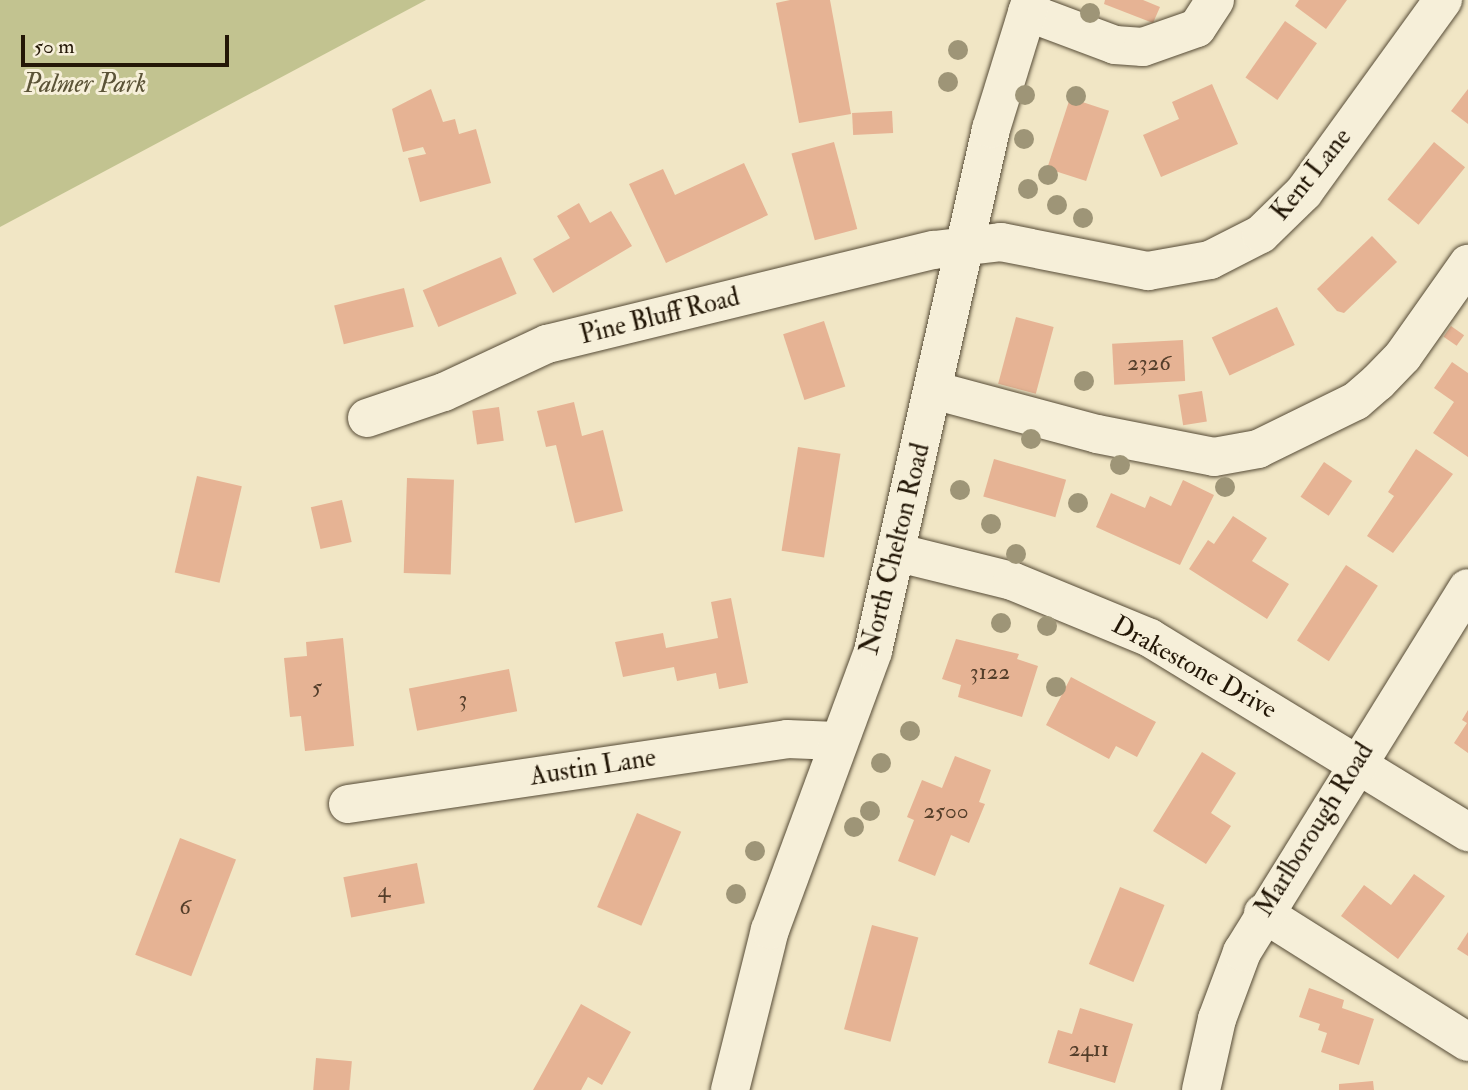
<!DOCTYPE html>
<style>
body{margin:0}
#map{position:relative;width:1468px;height:1090px;overflow:hidden;background:#f1e6c5;font-family:"IM FELL Double Pica",serif}
div>[style]{position:absolute}
.green>*{inset:0;background:#c2c390}
.building>*{inset:0;background:#e6b394;transform-origin:0 0}
.roads{filter:drop-shadow(0 0 2px #564b36) drop-shadow(0 0 2px #564b36)}
.minor>*{height:38px;margin:-19px;padding:0 19px;transform-origin:19px;border-radius:19px;background:#f6efd9}
.trees>*{width:20px;height:20px;margin:-10px;border-radius:50%;background:#9e9577}
span{translate:-50% -50%;white-space:nowrap;text-align:center;line-height:1.15;-webkit-text-stroke:6px #f6efd9;paint-order:stroke}
.number-label{font-size:23px;color:#543e2a}
.number-label span{-webkit-text-stroke-width:0}
.park-label{font-size:26px;color:#5b5337;font-style:italic}
.street-label{font-size:26px;color:#231707}
.scale{position:absolute;left:21px;top:35px;width:208px;height:32px;box-sizing:border-box;border:4px solid #231707;border-top:0;padding-left:9px;font-size:21px;line-height:24px;white-space:nowrap;color:#231707;-webkit-text-stroke:5px #f6efd9;paint-order:stroke}
</style>
<div id="map">
<div class="green">
<div style="clip-path:polygon(0 0,426px 0,0 227px)"></div>
</div>
<div class="building">
<div style="clip-path:polygon(790px 0,830px 0,851px 114px,799px 123px,776px 3px)"></div>
<div style="clip-path:polygon(1105px 0,1143px 0,1160px 7px,1153px 23px,1104px 4px)"></div>
<div style="clip-path:polygon(1299px 0,1347px 0,1326px 29px,1295px 6px)"></div>
<div style="left:1285px;top:21px;width:39px;height:69px;rotate:35deg"></div>
<div style="clip-path:polygon(1212px 84px,1238px 144px,1161px 177px,1143px 135px,1179px 119px,1172px 102px)"></div>
<div style="clip-path:polygon(431px 89px,443px 122px,455px 119px,459px 134px,476px 129px,491px 183px,420px 202px,408px 158px,426px 154px,423px 147px,403px 152px,392px 109px)"></div>
<div style="clip-path:polygon(1468px 89px,1468px 124px,1451px 111px)"></div>
<div style="left:1070px;top:98px;width:41px;height:74px;rotate:18deg"></div>
<div style="left:892px;top:111px;width:22px;height:40px;rotate:87deg"></div>
<div style="left:834px;top:142px;width:90px;height:44px;rotate:75deg"></div>
<div style="left:1434px;top:142px;width:40px;height:74px;rotate:39deg"></div>
<div style="clip-path:polygon(744px 163px,768px 215px,666px 263px,629px 184px,663px 169px,675px 195px)"></div>
<div style="clip-path:polygon(579px 203px,590px 223px,611px 211px,632px 246px,553px 293px,533px 259px,570px 238px,557px 216px)"></div>
<div style="clip-path:polygon(1372px 236px,1397px 262px,1344px 313px,1337px 311px,1317px 289px)"></div>
<div style="left:501px;top:257px;width:40px;height:85px;rotate:67deg"></div>
<div style="left:404px;top:288px;width:40px;height:72px;rotate:76deg"></div>
<div style="left:1277px;top:307px;width:42px;height:72px;rotate:65deg"></div>
<div style="left:1016px;top:317px;width:39px;height:69px;rotate:15deg"></div>
<div style="left:824px;top:321px;width:69px;height:43px;rotate:72deg"></div>
<div style="left:1451px;top:326px;width:16px;height:13px;rotate:35deg"></div>
<div style="left:1183px;top:340px;width:41px;height:71px;rotate:87deg"></div>
<div style="clip-path:polygon(1452px 362px,1468px 373px,1468px 457px,1433px 433px,1454px 402px,1434px 388px)"></div>
<div style="left:1202px;top:391px;width:31px;height:24px;rotate:81deg"></div>
<div style="clip-path:polygon(574px 402px,582px 436px,603px 430px,623px 511px,575px 523px,556px 445px,546px 447px,537px 411px)"></div>
<div style="left:499px;top:407px;width:34px;height:27px;rotate:82deg"></div>
<div style="left:798px;top:447px;width:43px;height:105px;rotate:9deg"></div>
<div style="clip-path:polygon(1416px 449px,1453px 474px,1393px 553px,1367px 536px,1394px 496px,1388px 492px)"></div>
<div style="left:994px;top:459px;width:75px;height:39px;rotate:16deg"></div>
<div style="left:1324px;top:462px;width:34px;height:42px;rotate:34deg"></div>
<div style="left:197px;top:476px;width:46px;height:99px;rotate:13deg"></div>
<div style="left:407px;top:478px;width:47px;height:95px;rotate:2deg"></div>
<div style="clip-path:polygon(1183px 480px,1214px 495px,1180px 565px,1096px 527px,1111px 493px,1145px 508px,1150px 496px,1171px 506px)"></div>
<div style="left:342px;top:500px;width:43px;height:32px;rotate:77deg"></div>
<div style="clip-path:polygon(1233px 516px,1267px 538px,1252px 561px,1289px 584px,1267px 619px,1189px 569px,1208px 540px,1214px 544px)"></div>
<div style="left:1346px;top:565px;width:38px;height:90px;rotate:33deg"></div>
<div style="clip-path:polygon(731px 598px,748px 683px,719px 689px,716px 673px,677px 681px,674px 667px,623px 677px,615px 642px,663px 633px,666px 648px,718px 638px,711px 602px)"></div>
<div style="clip-path:polygon(343px 638px,354px 746px,305px 751px,301px 716px,290px 717px,284px 658px,307px 656px,306px 642px)"></div>
<div style="clip-path:polygon(956px 639px,1019px 654px,1017px 659px,1038px 666px,1022px 717px,958px 697px,961px 685px,942px 679px)"></div>
<div style="left:509px;top:669px;width:43px;height:102px;rotate:79deg"></div>
<div style="clip-path:polygon(1071px 677px,1156px 722px,1137px 757px,1116px 746px,1109px 759px,1046px 725px)"></div>
<div style="clip-path:polygon(1468px 710px,1468px 753px,1454px 743px,1467px 723px,1462px 720px)"></div>
<div style="clip-path:polygon(1202px 752px,1236px 773px,1211px 813px,1231px 826px,1206px 864px,1153px 831px)"></div>
<div style="clip-path:polygon(955px 756px,991px 770px,979px 802px,985px 804px,969px 843px,951px 835px,935px 876px,898px 861px,914px 820px,907px 817px,922px 780px,942px 788px)"></div>
<div style="left:637px;top:813px;width:48px;height:102px;rotate:23deg"></div>
<div style="left:180px;top:838px;width:60px;height:125px;rotate:21deg"></div>
<div style="left:417px;top:863px;width:41px;height:75px;rotate:79deg"></div>
<div style="clip-path:polygon(1414px 874px,1445px 896px,1398px 959px,1341px 916px,1364px 885px,1391px 905px)"></div>
<div style="left:1120px;top:887px;width:48px;height:83px;rotate:22deg"></div>
<div style="left:872px;top:925px;width:48px;height:108px;rotate:15deg"></div>
<div style="clip-path:polygon(1468px 932px,1468px 956px,1457px 949px)"></div>
<div style="clip-path:polygon(1309px 988px,1344px 1000px,1342px 1008px,1374px 1019px,1359px 1065px,1321px 1052px,1327px 1033px,1318px 1030px,1320px 1024px,1299px 1017px)"></div>
<div style="clip-path:polygon(581px 1004px,631px 1032px,602px 1085px,588px 1077px,581px 1090px,533px 1090px)"></div>
<div style="clip-path:polygon(1080px 1008px,1133px 1024px,1115px 1083px,1048px 1063px,1058px 1030px,1072px 1034px)"></div>
<div style="left:316px;top:1058px;width:36px;height:32px;rotate:5deg"></div>
<div style="clip-path:polygon(1373px 1081px,1374px 1090px,1339px 1090px,1339px 1084px)"></div>
</div>
<div class="roads">
<div class="minor">
<div style="left:1027px;top:12px;width:94px;rotate:20.6deg"></div>
<div style="left:1115px;top:45px;width:28px;rotate:4deg"></div>
<div style="left:1143px;top:47px;width:57px;rotate:-19.4deg"></div>
<div style="left:1197px;top:28px;width:33px;rotate:-57deg"></div>
<div style="left:933px;top:390px;width:170px;rotate:15deg"></div>
<div style="left:1097px;top:434px;width:119px;rotate:11.1deg"></div>
<div style="left:1214px;top:457px;width:45px;rotate:-10.3deg"></div>
<div style="left:1258px;top:449px;width:109px;rotate:-26.1deg"></div>
<div style="left:1356px;top:401px;width:29px;rotate:-41deg"></div>
<div style="left:1378px;top:382px;width:36px;rotate:-46deg"></div>
<div style="left:1403px;top:356px;width:113px;rotate:-54.8deg"></div>
<div style="left:367px;top:418px;width:81px;rotate:-18.7deg"></div>
<div style="left:444px;top:392px;width:114px;rotate:-25deg"></div>
<div style="left:547px;top:344px;width:398px;rotate:-13.7deg"></div>
<div style="left:934px;top:250px;width:67px;rotate:-6.8deg"></div>
<div style="left:1001px;top:242px;width:150px;rotate:11.2deg"></div>
<div style="left:1148px;top:271px;width:63px;rotate:-10.1deg"></div>
<div style="left:1210px;top:260px;width:57px;rotate:-27deg"></div>
<div style="left:1261px;top:234px;width:60px;rotate:-44.3deg"></div>
<div style="left:1304px;top:192px;width:237px;rotate:-54.1deg"></div>
<div style="left:899px;top:553px;width:116px;rotate:13.9deg"></div>
<div style="left:1012px;top:581px;width:149px;rotate:22.4deg"></div>
<div style="left:1150px;top:638px;width:373px;rotate:31.4deg"></div>
<div style="left:348px;top:804px;width:444px;rotate:-8.4deg"></div>
<div style="left:787px;top:739px;width:51px;rotate:2.2deg"></div>
<div style="left:1263px;top:913px;width:242px;rotate:32.2deg"></div>
<div style="left:730px;top:1090px;width:165px;rotate:-76deg"></div>
<div style="left:770px;top:930px;width:297px;rotate:-69.7deg"></div>
<div style="left:873px;top:651px;width:535px;rotate:-77.26deg"></div>
<div style="left:991px;top:129px;width:135px;rotate:-72.8deg"></div>
<div style="left:1201px;top:1090px;width:73px;rotate:-77.3deg"></div>
<div style="left:1217px;top:1019px;width:72px;rotate:-69.5deg"></div>
<div style="left:1242px;top:952px;width:428px;rotate:-58.2deg"></div>
</div>
</div>
<div class="trees">
<div style="left:1090px;top:13px"></div>
<div style="left:958px;top:50px"></div>
<div style="left:948px;top:82px"></div>
<div style="left:1025px;top:95px"></div>
<div style="left:1076px;top:96px"></div>
<div style="left:1024px;top:139px"></div>
<div style="left:1048px;top:175px"></div>
<div style="left:1028px;top:189px"></div>
<div style="left:1057px;top:205px"></div>
<div style="left:1083px;top:218px"></div>
<div style="left:1084px;top:381px"></div>
<div style="left:1031px;top:439px"></div>
<div style="left:1120px;top:465px"></div>
<div style="left:1225px;top:487px"></div>
<div style="left:960px;top:490px"></div>
<div style="left:1078px;top:503px"></div>
<div style="left:991px;top:524px"></div>
<div style="left:1016px;top:554px"></div>
<div style="left:1001px;top:623px"></div>
<div style="left:1047px;top:626px"></div>
<div style="left:1056px;top:687px"></div>
<div style="left:910px;top:731px"></div>
<div style="left:881px;top:763px"></div>
<div style="left:870px;top:811px"></div>
<div style="left:854px;top:827px"></div>
<div style="left:755px;top:851px"></div>
<div style="left:736px;top:894px"></div>
</div>
<div class="number-label">
<span style="left:1149px;top:363px">2326</span>
<span style="left:990px;top:672px">3122</span>
<span style="left:317px;top:687px">5</span>
<span style="left:463px;top:699px">3</span>
<span style="left:946px;top:811px">2500</span>
<span style="left:384px;top:890px">4</span>
<span style="left:185px;top:907px">6</span>
<span style="left:1089px;top:1049px">2411</span>
</div>
<div class="park-label">
<span style="left:85px;top:85px">Palmer Park</span>
</div>
<div class="street-label">
<span style="left:1312px;top:175px;rotate:-51deg">Kent Lane</span>
<span style="left:660px;top:317px;rotate:-14deg">Pine Bluff Road</span>
<span style="left:896px;top:549px;rotate:-76deg">North Chelton Road</span>
<span style="left:1194px;top:668px;rotate:29deg">Drakestone Drive</span>
<span style="left:593px;top:768px;rotate:-9deg">Austin Lane</span>
<span style="left:1315px;top:830px;rotate:-58deg">Marlborough Road</span>
</div>
<div class="scale">50 m</div>
</div>
